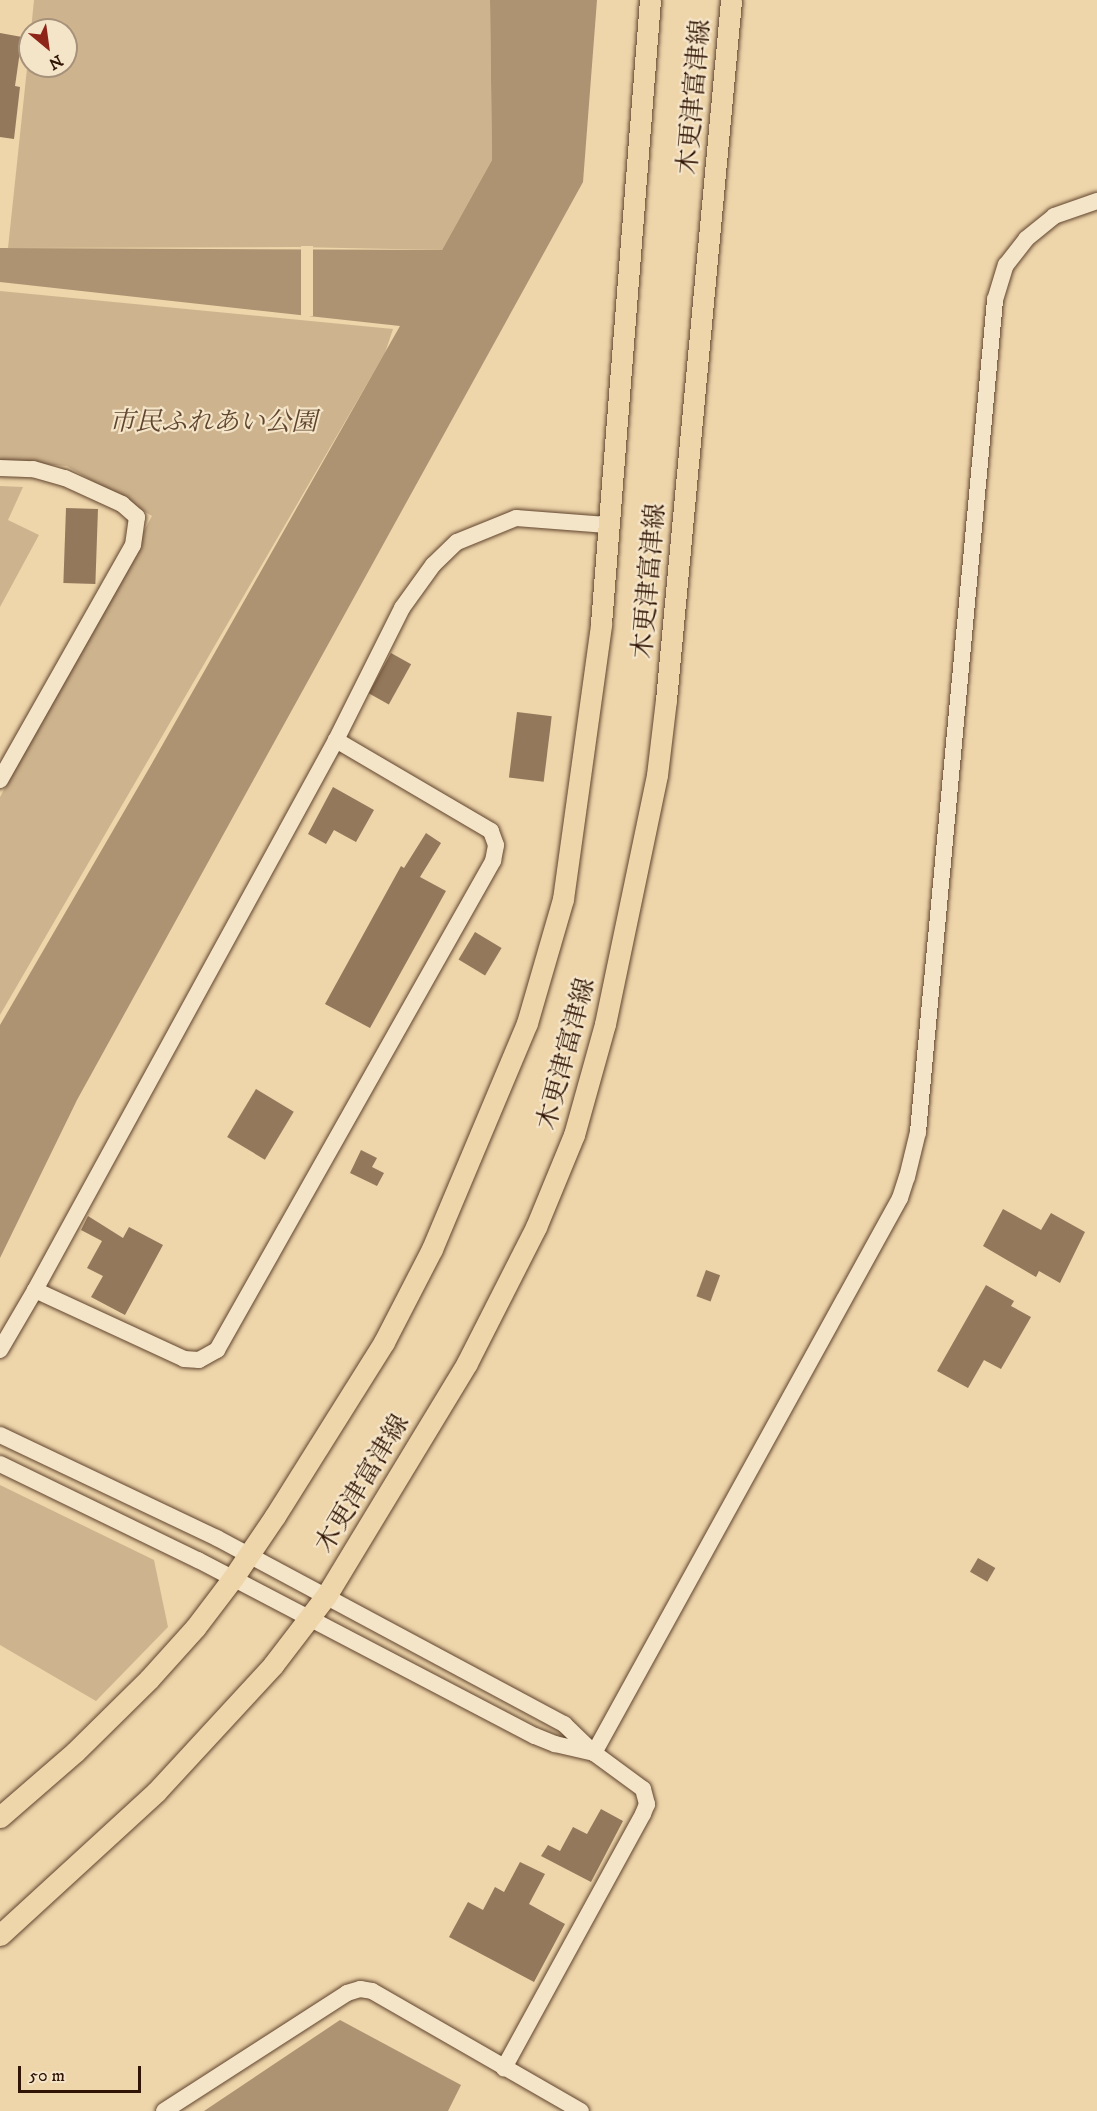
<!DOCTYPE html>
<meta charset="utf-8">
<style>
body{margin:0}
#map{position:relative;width:1097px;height:2111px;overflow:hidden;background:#eed5aa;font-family:"IM FELL DW Pica","Noto Serif JP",serif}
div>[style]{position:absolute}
.green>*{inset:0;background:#ceb48e}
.water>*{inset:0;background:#ad9372}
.pier>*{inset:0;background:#eed5aa;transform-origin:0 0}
.building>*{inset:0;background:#93785b;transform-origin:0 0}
.roads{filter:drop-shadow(0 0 2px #60442e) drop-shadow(0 0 2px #60442e)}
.minor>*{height:16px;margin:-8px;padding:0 8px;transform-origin:8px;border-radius:8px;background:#f4e4c8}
.major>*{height:21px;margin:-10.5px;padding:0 10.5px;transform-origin:10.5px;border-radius:10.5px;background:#eed5aa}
span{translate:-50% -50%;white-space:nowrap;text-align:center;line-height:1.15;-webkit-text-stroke:4.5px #f4e4c8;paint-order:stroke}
.street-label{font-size:26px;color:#301405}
.park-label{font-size:26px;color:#5f442e;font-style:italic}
.north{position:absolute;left:18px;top:18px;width:60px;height:60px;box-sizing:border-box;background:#f4e4c8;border:2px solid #a6917a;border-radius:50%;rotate:151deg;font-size:16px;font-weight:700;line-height:24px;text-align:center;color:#301405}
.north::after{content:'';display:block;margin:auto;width:21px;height:27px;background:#8f2418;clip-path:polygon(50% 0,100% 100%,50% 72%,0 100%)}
.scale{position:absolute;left:18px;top:2066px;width:123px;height:27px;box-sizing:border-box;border:3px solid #301405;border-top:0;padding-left:8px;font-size:18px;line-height:21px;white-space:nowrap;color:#301405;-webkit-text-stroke:4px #f4e4c8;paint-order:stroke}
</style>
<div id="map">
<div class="green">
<div style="clip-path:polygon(34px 0,490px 0,492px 160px,442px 250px,295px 247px,8px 248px,30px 40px,30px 66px,66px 66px,66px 30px,31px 30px)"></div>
<div style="clip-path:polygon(0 291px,393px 329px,385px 353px,0 1015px,0 797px,152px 516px,67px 466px,0 461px)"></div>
<div style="clip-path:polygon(0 486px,23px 487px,8px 520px,39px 535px,0 607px)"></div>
<div style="clip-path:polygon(0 1485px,154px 1560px,168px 1627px,96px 1701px,0 1645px)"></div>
</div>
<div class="water">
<div style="clip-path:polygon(490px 0,597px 0,583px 182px,77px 1100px,0 1258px,0 1025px,151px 765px,400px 326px,0 282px,0 248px,442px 250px,492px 160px)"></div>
<div style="clip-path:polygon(340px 2020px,461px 2085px,448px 2111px,204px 2111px)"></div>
</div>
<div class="pier">
<div style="left:301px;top:246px;width:12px;height:70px"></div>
</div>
<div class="building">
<div style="clip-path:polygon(0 33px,22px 37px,15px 86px,20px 87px,14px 139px,0 137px)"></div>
<div style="left:66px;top:508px;width:32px;height:75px;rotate:2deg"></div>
<div style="left:391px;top:653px;width:23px;height:46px;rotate:29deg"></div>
<div style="left:517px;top:712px;width:35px;height:66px;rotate:7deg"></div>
<div style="clip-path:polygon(333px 787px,374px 810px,356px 842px,334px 830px,326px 844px,308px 834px)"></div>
<div style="clip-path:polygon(426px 833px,441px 843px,420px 877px,446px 891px,370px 1028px,325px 1004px,401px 866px,404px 868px)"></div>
<div style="left:475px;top:932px;width:31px;height:32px;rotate:31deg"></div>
<div style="left:256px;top:1089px;width:44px;height:56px;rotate:31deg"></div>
<div style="clip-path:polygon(361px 1150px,377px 1158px,372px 1167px,384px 1173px,377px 1186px,350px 1173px)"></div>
<div style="clip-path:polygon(1003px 1209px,1041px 1230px,1051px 1213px,1085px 1232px,1060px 1283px,1039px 1271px,1036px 1277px,983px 1246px)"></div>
<div style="clip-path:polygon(88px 1216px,123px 1238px,129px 1227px,163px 1245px,125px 1315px,91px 1297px,103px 1276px,87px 1268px,102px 1241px,81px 1230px)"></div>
<div style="left:706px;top:1270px;width:15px;height:28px;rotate:20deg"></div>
<div style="clip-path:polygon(986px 1285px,1014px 1301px,1011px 1306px,1031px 1317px,1001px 1369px,984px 1360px,968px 1388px,937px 1371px)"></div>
<div style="left:978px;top:1558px;width:20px;height:16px;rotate:30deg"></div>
<div style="clip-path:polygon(601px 1809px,623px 1821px,591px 1882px,541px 1856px,548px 1845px,560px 1851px,573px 1827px,587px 1834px)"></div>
<div style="clip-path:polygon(520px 1862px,545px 1874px,529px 1904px,565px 1924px,534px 1982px,449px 1937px,468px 1902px,483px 1910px,495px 1887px,504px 1892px)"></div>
</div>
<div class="roads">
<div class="minor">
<div style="left:0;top:468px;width:33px;rotate:2deg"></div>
<div style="left:33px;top:469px;width:33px;rotate:16deg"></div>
<div style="left:65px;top:478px;width:63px;rotate:24.5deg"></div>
<div style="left:122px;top:504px;width:20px;rotate:41deg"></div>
<div style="left:137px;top:517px;width:28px;rotate:98deg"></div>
<div style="left:133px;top:545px;width:270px;rotate:119.5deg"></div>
<div style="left:35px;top:1290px;width:164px;rotate:24.8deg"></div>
<div style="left:184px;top:1359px;width:15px;rotate:4deg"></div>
<div style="left:199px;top:1360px;width:21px;rotate:-29deg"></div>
<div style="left:217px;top:1350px;width:562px;rotate:-60.56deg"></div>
<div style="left:493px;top:861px;width:16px;rotate:-79deg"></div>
<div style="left:496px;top:845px;width:15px;rotate:-110deg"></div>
<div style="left:491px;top:831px;width:180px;rotate:-149.6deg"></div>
<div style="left:0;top:1350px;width:69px;rotate:-59.7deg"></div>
<div style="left:35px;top:1290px;width:627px;rotate:-61.31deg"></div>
<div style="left:336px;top:740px;width:148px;rotate:-63.4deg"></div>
<div style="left:402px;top:608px;width:53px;rotate:-54.2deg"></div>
<div style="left:433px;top:565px;width:33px;rotate:-44deg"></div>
<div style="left:457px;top:542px;width:64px;rotate:-22.1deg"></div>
<div style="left:516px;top:518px;width:91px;rotate:4.4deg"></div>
<div style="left:0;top:1435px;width:240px;rotate:25.4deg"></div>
<div style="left:217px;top:1538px;width:394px;rotate:28.2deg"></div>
<div style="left:564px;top:1724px;width:42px;rotate:44deg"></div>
<div style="left:594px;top:1753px;width:61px;rotate:36.3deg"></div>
<div style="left:643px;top:1789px;width:16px;rotate:75deg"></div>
<div style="left:647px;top:1804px;width:11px;rotate:112deg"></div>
<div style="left:643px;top:1814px;width:290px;rotate:118.7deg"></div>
<div style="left:0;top:1464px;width:220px;rotate:25.9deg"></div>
<div style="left:198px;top:1560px;width:380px;rotate:27.6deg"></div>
<div style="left:535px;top:1736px;width:22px;rotate:22deg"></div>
<div style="left:555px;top:1744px;width:39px;rotate:13deg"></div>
<div style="left:594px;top:1753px;width:634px;rotate:-61.13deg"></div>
<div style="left:900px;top:1198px;width:22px;rotate:-72deg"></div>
<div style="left:907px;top:1177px;width:46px;rotate:-76.3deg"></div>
<div style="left:918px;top:1132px;width:836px;rotate:-84.71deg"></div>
<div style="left:995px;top:300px;width:37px;rotate:-73deg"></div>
<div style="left:1006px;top:265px;width:33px;rotate:-52deg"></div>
<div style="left:1026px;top:239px;width:36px;rotate:-39deg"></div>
<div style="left:1054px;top:216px;width:46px;rotate:-19.2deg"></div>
<div style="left:164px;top:2111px;width:218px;rotate:-32.8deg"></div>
<div style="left:347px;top:1993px;width:14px;rotate:-17deg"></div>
<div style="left:360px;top:1989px;width:12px;rotate:9deg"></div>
<div style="left:372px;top:1991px;width:241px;rotate:29.9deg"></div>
</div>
<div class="major">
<div style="left:0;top:1817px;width:99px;rotate:-40.9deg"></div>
<div style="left:75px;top:1752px;width:104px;rotate:-44.6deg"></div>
<div style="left:149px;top:1679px;width:69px;rotate:-48deg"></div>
<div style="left:195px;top:1628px;width:63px;rotate:-52.8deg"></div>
<div style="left:233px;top:1578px;width:75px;rotate:-55.9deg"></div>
<div style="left:275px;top:1516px;width:205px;rotate:-57.9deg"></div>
<div style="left:384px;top:1342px;width:105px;rotate:-62.7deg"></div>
<div style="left:432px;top:1249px;width:245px;rotate:-67.2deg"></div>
<div style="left:527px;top:1023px;width:129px;rotate:-73.8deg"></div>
<div style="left:563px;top:899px;width:278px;rotate:-82.1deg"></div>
<div style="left:601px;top:624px;width:626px;rotate:-85.51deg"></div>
<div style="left:0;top:1935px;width:212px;rotate:-42.5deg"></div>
<div style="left:156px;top:1792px;width:173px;rotate:-47.3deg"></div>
<div style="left:273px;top:1665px;width:87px;rotate:-52.5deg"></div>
<div style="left:326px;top:1596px;width:272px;rotate:-58.8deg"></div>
<div style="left:467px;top:1363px;width:153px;rotate:-63.1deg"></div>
<div style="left:536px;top:1227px;width:100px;rotate:-67.6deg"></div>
<div style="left:574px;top:1135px;width:115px;rotate:-74.4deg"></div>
<div style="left:605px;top:1024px;width:254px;rotate:-78.2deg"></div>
<div style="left:657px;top:775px;width:76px;rotate:-83.2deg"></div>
<div style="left:666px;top:700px;width:703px;rotate:-84.69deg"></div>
</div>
</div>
<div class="street-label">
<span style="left:695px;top:97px;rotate:-85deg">木更津富津線</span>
<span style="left:650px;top:581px;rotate:-85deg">木更津富津線</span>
<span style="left:567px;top:1054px;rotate:-75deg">木更津富津線</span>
<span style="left:363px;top:1484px;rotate:-59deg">木更津富津線</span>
</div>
<div class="park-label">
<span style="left:213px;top:423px">市民ふれあい公園</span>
</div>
<div class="north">N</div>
<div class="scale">50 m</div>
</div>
